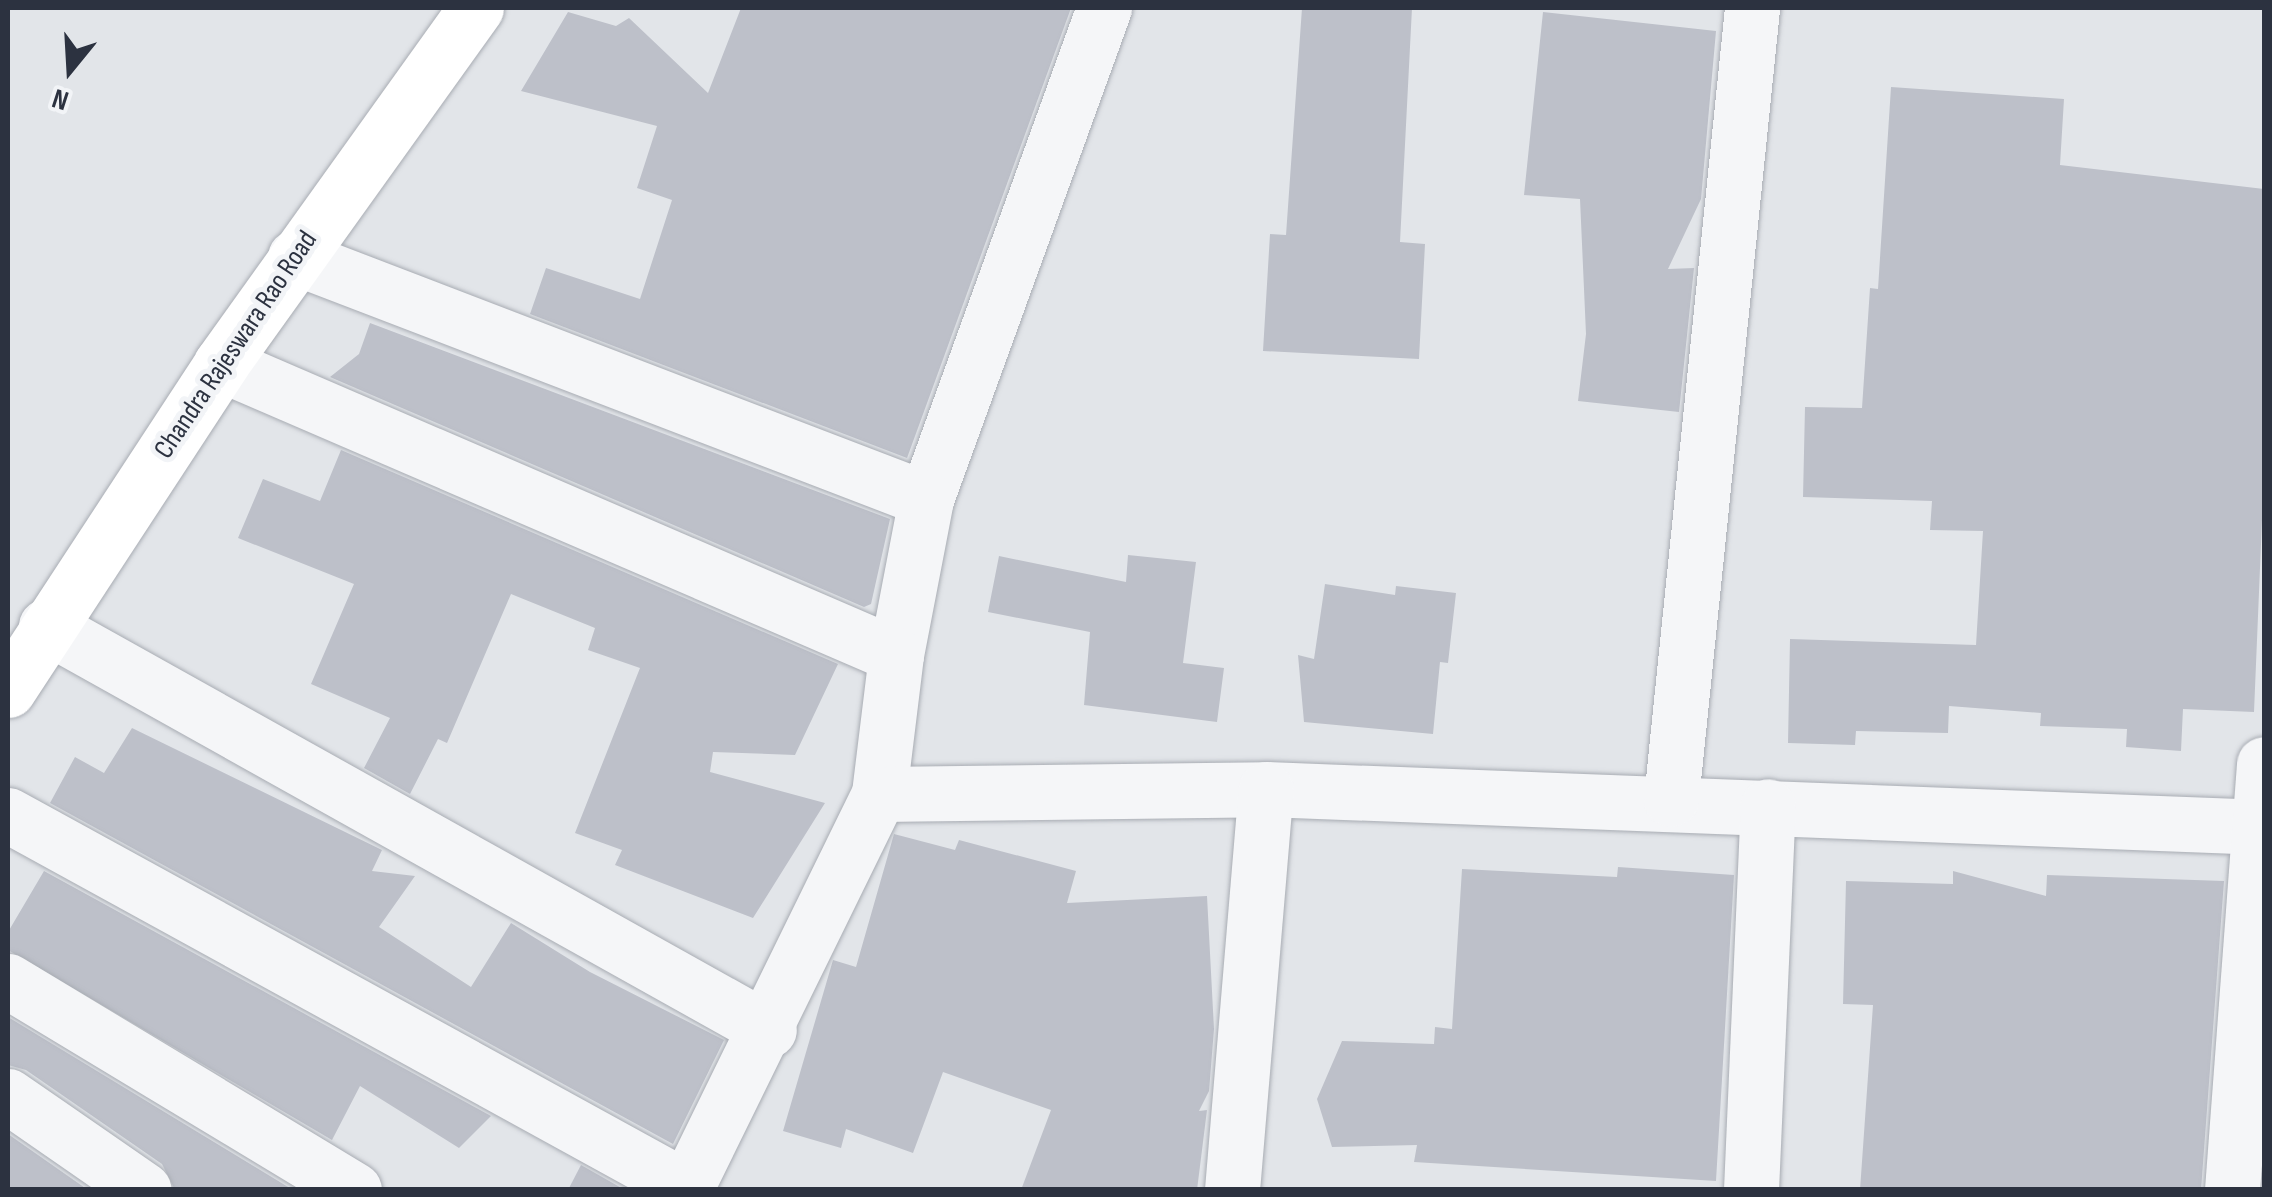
<!DOCTYPE html>
<style>
body{margin:0}
#map{position:relative;width:2272px;height:1197px;overflow:hidden;background:#e2e5e9;font-family:"Sofia Sans Condensed",sans-serif}
div>[style]{position:absolute}
.building>*{inset:0;background:#bdc0c9}
.roads{filter:drop-shadow(0 0 2px #a8acb3) drop-shadow(0 0 2px #a8acb3)}
.street>*{height:55px;margin:-27.5px;padding:0 27.5px;transform-origin:27.5px;border-radius:27.5px;background:#f5f6f8}
.secondary>*{height:55px;margin:-27.5px;padding:0 27.5px;transform-origin:27.5px;border-radius:27.5px;background:#fff}
span{translate:-50% -50%;white-space:nowrap;text-align:center;line-height:1.15;-webkit-text-stroke:10px #f2f4f7;paint-order:stroke}
.street-label{font-size:28px;color:#2c3240}
.frame{position:absolute;inset:0;border:10px solid #2c3240;pointer-events:none}
.north{position:absolute;left:20px;top:20px;width:100px;height:100px;-webkit-text-stroke:8px #f2f4f7;paint-order:stroke;rotate:198deg;font-size:28px;font-weight:700;line-height:40px;text-align:center;color:#2c3240}
.north::after{content:'';display:block;margin:auto;width:35px;height:45px;background:#2c3240;clip-path:polygon(50% 0,100% 100%,50% 72%,0 100%)}
</style>
<div id="map">
<div class="building">
<div style="clip-path:polygon(741px 8px,1071px 8px,907px 458px,530px 314px,546px 268px,640px 299px,672px 200px,637px 188px,657px 126px,521px 91px,568px 12px,616px 26px,629px 18px,708px 93px)"></div>
<div style="clip-path:polygon(1302px 8px,1412px 8px,1400px 242px,1425px 244px,1419px 359px,1263px 351px,1270px 234px,1286px 235px)"></div>
<div style="clip-path:polygon(1543px 12px,1716px 31px,1701px 199px,1668px 269px,1694px 268px,1679px 412px,1578px 401px,1586px 334px,1580px 199px,1524px 195px)"></div>
<div style="clip-path:polygon(1891px 87px,2064px 99px,2060px 165px,2264px 189px,2264px 472px,2254px 712px,2183px 709px,2181px 751px,2126px 747px,2127px 729px,2040px 726px,2041px 713px,1949px 706px,1948px 733px,1856px 731px,1855px 745px,1788px 743px,1790px 639px,1976px 645px,1983px 531px,1930px 530px,1932px 501px,1803px 497px,1805px 407px,1862px 408px,1870px 288px,1878px 289px)"></div>
<div style="clip-path:polygon(370px 323px,890px 519px,871px 604px,864px 607px,330px 377px,359px 354px)"></div>
<div style="clip-path:polygon(341px 450px,838px 664px,795px 755px,713px 752px,710px 772px,825px 803px,753px 918px,615px 865px,622px 850px,575px 833px,640px 668px,588px 650px,595px 628px,511px 594px,447px 743px,438px 739px,410px 794px,364px 768px,390px 718px,311px 684px,354px 584px,238px 538px,263px 479px,320px 501px)"></div>
<div style="clip-path:polygon(1128px 555px,1196px 562px,1183px 663px,1224px 668px,1217px 722px,1084px 705px,1090px 632px,988px 612px,999px 556px,1126px 582px)"></div>
<div style="clip-path:polygon(1325px 584px,1395px 595px,1396px 586px,1456px 593px,1448px 663px,1440px 662px,1433px 734px,1304px 722px,1298px 655px,1314px 659px)"></div>
<div style="clip-path:polygon(132px 728px,382px 850px,372px 871px,415px 876px,379px 927px,471px 987px,511px 923px,590px 972px,724px 1040px,673px 1144px,50px 803px,75px 757px,104px 773px)"></div>
<div style="clip-path:polygon(894px 834px,955px 850px,959px 840px,1076px 871px,1067px 903px,1207px 896px,1214px 1029px,1209px 1091px,1199px 1111px,1207px 1110px,1197px 1190px,1021px 1190px,1051px 1110px,943px 1072px,913px 1153px,846px 1129px,841px 1148px,783px 1131px,833px 960px,856px 967px)"></div>
<div style="clip-path:polygon(1618px 867px,1734px 875px,1716px 1181px,1414px 1162px,1417px 1145px,1332px 1147px,1317px 1099px,1342px 1041px,1434px 1044px,1435px 1027px,1452px 1029px,1462px 869px,1617px 877px)"></div>
<div style="clip-path:polygon(44px 871px,491px 1116px,459px 1148px,360px 1086px,332px 1140px,8px 950px,8px 932px)"></div>
<div style="clip-path:polygon(1953px 871px,2046px 896px,2047px 875px,2224px 881px,2201px 1190px,1860px 1190px,1873px 1005px,1843px 1004px,1846px 881px,1953px 884px)"></div>
<div style="clip-path:polygon(8px 1017px,293px 1190px,175px 1190px,162px 1164px,26px 1070px,8px 1065px)"></div>
<div style="clip-path:polygon(8px 1134px,88px 1190px,8px 1190px)"></div>
<div style="clip-path:polygon(581px 1165px,625px 1190px,568px 1190px)"></div>
</div>
<div class="roads">
<div class="street">
<div style="left:1104px;top:8px;width:522px;rotate:109.93deg"></div>
<div style="left:926px;top:499px;width:159px;rotate:100.9deg"></div>
<div style="left:896px;top:655px;width:140px;rotate:97deg"></div>
<div style="left:879px;top:794px;width:387px;rotate:-0.7deg"></div>
<div style="left:1266px;top:789px;width:999px;rotate:2.18deg"></div>
<div style="left:295px;top:257px;width:676px;rotate:20.98deg"></div>
<div style="left:221px;top:364px;width:735px;rotate:23.32deg"></div>
<div style="left:46px;top:626px;width:828px;rotate:29.2deg"></div>
<div style="left:1671px;top:799px;width:795px;rotate:-84.15deg"></div>
<div style="left:8px;top:815px;width:775px;rotate:28.78deg"></div>
<div style="left:8px;top:981px;width:404px;rotate:31.1deg"></div>
<div style="left:8px;top:1096px;width:165px;rotate:34.7deg"></div>
<div style="left:685px;top:1190px;width:441px;rotate:-63.9deg"></div>
<div style="left:1232px;top:1190px;width:402px;rotate:-85.2deg"></div>
<div style="left:1751px;top:1190px;width:384px;rotate:-87.5deg"></div>
<div style="left:2232px;top:1190px;width:427px;rotate:-85.7deg"></div>
</div>
<div class="secondary">
<div style="left:8px;top:690px;width:389px;rotate:-56.8deg"></div>
<div style="left:221px;top:364px;width:438px;rotate:-54.4deg"></div>
</div>
</div>
<div class="street-label">
<span style="left:236px;top:345px;rotate:-56deg">Chandra Rajeswara Rao Road</span>
</div>
<div class="frame"></div>
<div class="north">N</div>
</div>
